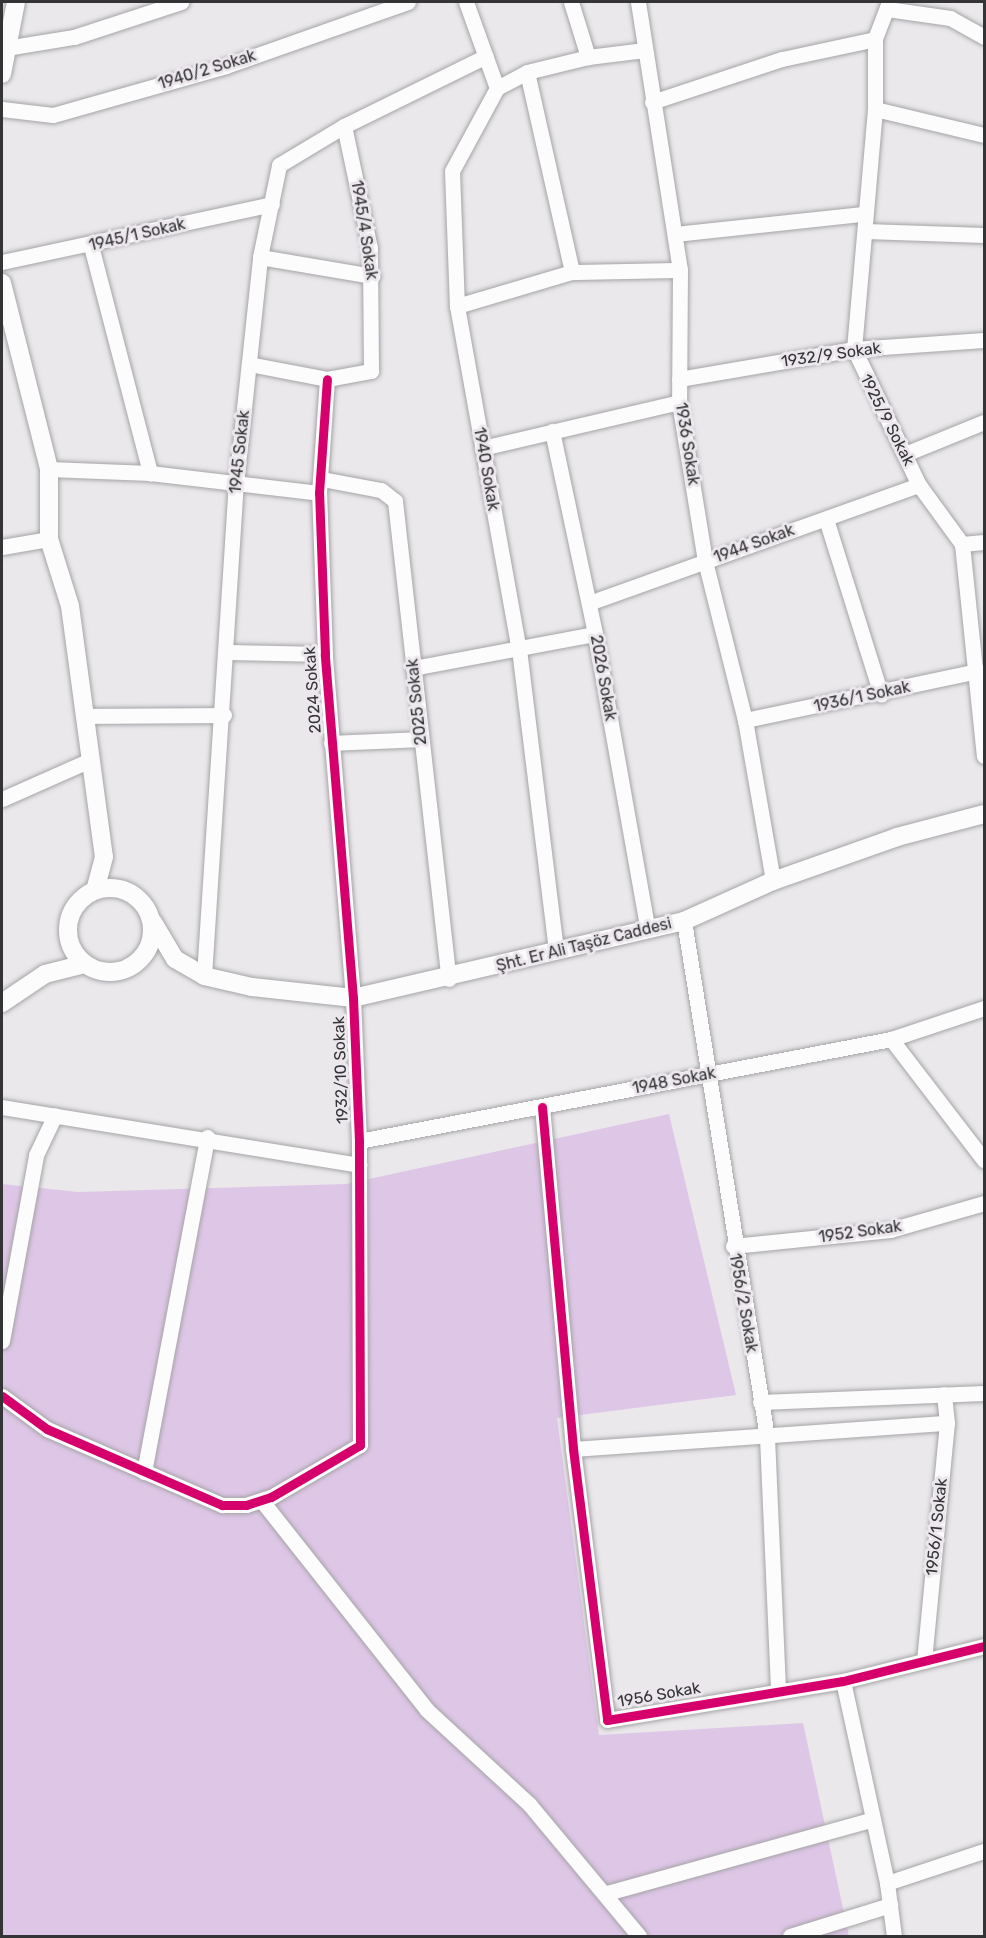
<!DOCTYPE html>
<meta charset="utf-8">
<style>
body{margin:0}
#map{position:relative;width:986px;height:1938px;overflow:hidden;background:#eae8eb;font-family:Rubik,sans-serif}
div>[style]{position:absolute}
.green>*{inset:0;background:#dec6e7}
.roads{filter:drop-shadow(0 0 2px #a5a4a6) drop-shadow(0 0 2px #a5a4a6)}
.minor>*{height:15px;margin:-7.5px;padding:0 7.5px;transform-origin:7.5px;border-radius:7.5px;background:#fcfcfc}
.tertiary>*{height:18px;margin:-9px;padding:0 9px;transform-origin:9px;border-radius:9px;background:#fcfcfc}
.tertiary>.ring{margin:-9px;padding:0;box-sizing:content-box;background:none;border:18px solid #fcfcfc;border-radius:50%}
.cycleway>*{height:9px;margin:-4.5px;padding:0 4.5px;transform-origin:4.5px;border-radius:4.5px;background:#d6006c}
span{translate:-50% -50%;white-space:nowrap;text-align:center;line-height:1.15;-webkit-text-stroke:6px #ebe7ec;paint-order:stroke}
.street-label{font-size:16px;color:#343335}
.frame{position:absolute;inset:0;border:3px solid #343335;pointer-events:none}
</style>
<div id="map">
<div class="green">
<div style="clip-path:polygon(669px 1114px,736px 1395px,557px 1418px,599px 1735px,803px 1723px,849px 1936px,2px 1936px,2px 1184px,78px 1192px,346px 1184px)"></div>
</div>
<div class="roads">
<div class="minor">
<div style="left:466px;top:2px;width:91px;rotate:70.2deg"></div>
<div style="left:497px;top:88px;width:94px;rotate:118.5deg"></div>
<div style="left:452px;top:171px;width:135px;rotate:87.9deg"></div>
<div style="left:457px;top:306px;width:349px;rotate:79.8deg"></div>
<div style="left:519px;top:649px;width:303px;rotate:83deg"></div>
<div style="left:571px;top:2px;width:58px;rotate:72.8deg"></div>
<div style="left:638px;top:2px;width:271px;rotate:81.1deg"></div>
<div style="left:680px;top:270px;width:132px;rotate:90.4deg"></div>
<div style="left:679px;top:402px;width:161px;rotate:80.7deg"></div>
<div style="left:705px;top:561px;width:164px;rotate:75.9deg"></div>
<div style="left:745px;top:720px;width:163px;rotate:80.1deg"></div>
<div style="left:889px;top:2px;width:40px;rotate:111deg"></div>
<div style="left:875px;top:39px;width:70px;rotate:90deg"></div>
<div style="left:875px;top:109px;width:241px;rotate:95deg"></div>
<div style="left:854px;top:349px;width:151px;rotate:64.5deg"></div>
<div style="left:919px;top:485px;width:73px;rotate:53.9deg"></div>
<div style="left:962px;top:544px;width:213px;rotate:84.1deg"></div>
<div style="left:887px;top:9px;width:64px;rotate:8.1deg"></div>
<div style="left:950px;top:18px;width:39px;rotate:29deg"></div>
<div style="left:6px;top:48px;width:69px;rotate:-9.2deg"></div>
<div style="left:74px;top:37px;width:113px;rotate:-18.1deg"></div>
<div style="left:527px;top:72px;width:205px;rotate:77.3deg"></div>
<div style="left:497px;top:88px;width:34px;rotate:-28deg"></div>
<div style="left:527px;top:72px;width:63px;rotate:-13.8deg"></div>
<div style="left:588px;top:57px;width:57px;rotate:-7deg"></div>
<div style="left:652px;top:102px;width:137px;rotate:-18.3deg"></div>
<div style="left:782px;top:59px;width:95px;rotate:-12.1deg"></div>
<div style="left:2px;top:109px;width:51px;rotate:6.7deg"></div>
<div style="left:53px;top:115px;width:180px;rotate:-15.8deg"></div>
<div style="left:226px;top:66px;width:193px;rotate:-19.4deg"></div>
<div style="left:875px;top:109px;width:112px;rotate:13.4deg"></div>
<div style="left:865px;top:231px;width:119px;rotate:1.9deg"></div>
<div style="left:675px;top:234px;width:189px;rotate:-6.1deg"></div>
<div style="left:91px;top:246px;width:235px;rotate:75.4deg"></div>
<div style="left:260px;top:257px;width:114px;rotate:9.6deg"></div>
<div style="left:2px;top:262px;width:276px;rotate:-12.1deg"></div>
<div style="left:457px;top:306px;width:120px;rotate:-16.5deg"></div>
<div style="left:572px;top:272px;width:108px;rotate:-1.1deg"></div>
<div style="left:249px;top:364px;width:79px;rotate:10.9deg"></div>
<div style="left:327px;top:379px;width:45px;rotate:-10.3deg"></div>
<div style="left:371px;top:371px;width:123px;rotate:-90.5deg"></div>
<div style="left:370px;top:248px;width:125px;rotate:-102deg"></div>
<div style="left:679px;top:379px;width:178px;rotate:-9.7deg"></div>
<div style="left:854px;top:349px;width:130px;rotate:-4deg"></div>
<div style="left:552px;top:431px;width:208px;rotate:78deg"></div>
<div style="left:595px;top:634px;width:297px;rotate:79.9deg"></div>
<div style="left:482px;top:448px;width:202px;rotate:-13.1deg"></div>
<div style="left:905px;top:454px;width:85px;rotate:-22.1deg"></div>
<div style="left:49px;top:469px;width:101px;rotate:2.3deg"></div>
<div style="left:150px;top:473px;width:170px;rotate:6.7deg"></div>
<div style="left:322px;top:479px;width:60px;rotate:10.6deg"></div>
<div style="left:381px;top:490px;width:18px;rotate:38deg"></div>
<div style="left:395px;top:501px;width:481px;rotate:83.6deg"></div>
<div style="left:826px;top:519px;width:184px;rotate:72.6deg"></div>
<div style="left:962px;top:544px;width:22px;rotate:-5deg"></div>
<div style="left:2px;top:547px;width:48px;rotate:-9.7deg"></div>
<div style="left:589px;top:603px;width:350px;rotate:-19.7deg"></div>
<div style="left:228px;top:652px;width:97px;rotate:1.2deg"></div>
<div style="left:413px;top:668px;width:185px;rotate:-10.6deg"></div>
<div style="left:83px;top:716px;width:141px;rotate:-0.4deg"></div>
<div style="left:745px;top:720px;width:238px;rotate:-11.9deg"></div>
<div style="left:331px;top:743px;width:90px;rotate:-2.5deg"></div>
<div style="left:2px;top:799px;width:96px;rotate:-23.9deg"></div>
<div style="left:684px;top:921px;width:523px;rotate:80.86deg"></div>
<div style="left:767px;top:1437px;width:251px;rotate:87.5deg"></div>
<div style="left:204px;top:976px;width:494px;rotate:-86.3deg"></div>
<div style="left:236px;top:483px;width:227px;rotate:-83.9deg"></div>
<div style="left:260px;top:257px;width:94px;rotate:-78.3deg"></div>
<div style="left:279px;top:165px;width:76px;rotate:-31deg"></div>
<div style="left:344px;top:126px;width:158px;rotate:-26.2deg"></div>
<div style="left:891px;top:1039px;width:153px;rotate:52.5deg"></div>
<div style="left:2px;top:1107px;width:362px;rotate:9.2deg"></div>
<div style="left:542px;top:1107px;width:343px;rotate:84.8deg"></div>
<div style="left:573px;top:1449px;width:273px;rotate:82.8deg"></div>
<div style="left:607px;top:1720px;width:239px;rotate:-9.4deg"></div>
<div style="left:843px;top:1681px;width:145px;rotate:-13.9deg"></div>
<div style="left:359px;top:1141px;width:542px;rotate:-10.85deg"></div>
<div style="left:891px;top:1039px;width:98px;rotate:-18.4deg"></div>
<div style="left:733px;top:1246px;width:158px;rotate:-5.8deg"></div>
<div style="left:890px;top:1230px;width:98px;rotate:-16deg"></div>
<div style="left:2px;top:1341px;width:189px;rotate:-79.6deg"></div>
<div style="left:36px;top:1155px;width:44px;rotate:-64.6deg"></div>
<div style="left:2px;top:1396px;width:56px;rotate:36.3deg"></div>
<div style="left:47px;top:1429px;width:191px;rotate:23.5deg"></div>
<div style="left:222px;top:1505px;width:24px"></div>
<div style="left:246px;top:1505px;width:26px;rotate:-18deg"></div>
<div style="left:271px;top:1497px;width:103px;rotate:-30.3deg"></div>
<div style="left:360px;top:1445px;width:304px;rotate:-90.2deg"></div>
<div style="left:359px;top:1141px;width:143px;rotate:-92.4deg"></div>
<div style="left:353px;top:998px;width:345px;rotate:-94.7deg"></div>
<div style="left:325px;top:654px;width:161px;rotate:-92.1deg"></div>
<div style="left:319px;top:493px;width:114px;rotate:-86deg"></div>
<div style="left:760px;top:1402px;width:224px;rotate:-2.3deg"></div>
<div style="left:573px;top:1449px;width:375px;rotate:-4deg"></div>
<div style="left:144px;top:1472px;width:341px;rotate:-79.3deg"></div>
<div style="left:262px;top:1501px;width:266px;rotate:51.7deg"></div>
<div style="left:427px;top:1710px;width:139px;rotate:42.7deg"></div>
<div style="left:529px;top:1804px;width:172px;rotate:50.2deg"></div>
<div style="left:924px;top:1661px;width:239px;rotate:-84.5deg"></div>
<div style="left:947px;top:1423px;width:29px;rotate:-96deg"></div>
<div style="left:843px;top:1681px;width:207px;rotate:77.7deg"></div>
<div style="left:887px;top:1883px;width:53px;rotate:82.5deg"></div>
<div style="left:887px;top:1883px;width:102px;rotate:-18.3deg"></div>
<div style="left:607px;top:1893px;width:276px;rotate:-15.5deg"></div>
<div style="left:790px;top:1936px;width:105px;rotate:-17.2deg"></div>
</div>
<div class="tertiary">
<div style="left:2px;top:74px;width:73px;rotate:-79deg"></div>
<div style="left:2px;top:283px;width:192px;rotate:75.8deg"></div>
<div style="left:49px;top:469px;width:70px;rotate:90deg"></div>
<div style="left:49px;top:539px;width:70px;rotate:72.6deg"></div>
<div style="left:70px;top:606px;width:253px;rotate:82.3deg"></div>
<div style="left:104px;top:857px;width:34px;rotate:105deg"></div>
<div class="ring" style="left:68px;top:888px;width:66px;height:66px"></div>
<div style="left:153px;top:922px;width:43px;rotate:59.3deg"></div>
<div style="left:175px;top:959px;width:34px;rotate:30deg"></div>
<div style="left:204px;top:976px;width:49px;rotate:12.9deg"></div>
<div style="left:252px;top:987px;width:102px;rotate:6.2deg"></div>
<div style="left:353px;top:998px;width:340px;rotate:-13.1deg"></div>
<div style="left:684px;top:921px;width:98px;rotate:-24.2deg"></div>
<div style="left:773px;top:881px;width:132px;rotate:-19.5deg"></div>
<div style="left:897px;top:837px;width:90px;rotate:-14.8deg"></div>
<div style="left:2px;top:1003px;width:52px;rotate:-34deg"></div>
<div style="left:45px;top:974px;width:41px;rotate:-14deg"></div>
</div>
</div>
<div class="cycleway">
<div style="left:542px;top:1107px;width:343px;rotate:84.8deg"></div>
<div style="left:573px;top:1449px;width:273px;rotate:82.8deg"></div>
<div style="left:607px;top:1720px;width:239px;rotate:-9.4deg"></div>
<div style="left:843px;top:1681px;width:145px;rotate:-13.9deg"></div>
<div style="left:2px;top:1396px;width:56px;rotate:36.3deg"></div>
<div style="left:47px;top:1429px;width:191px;rotate:23.5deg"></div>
<div style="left:222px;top:1505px;width:24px"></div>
<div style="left:246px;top:1505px;width:26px;rotate:-18deg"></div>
<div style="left:271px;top:1497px;width:103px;rotate:-30.3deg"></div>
<div style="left:360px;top:1445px;width:304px;rotate:-90.2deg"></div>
<div style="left:359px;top:1141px;width:143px;rotate:-92.4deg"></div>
<div style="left:353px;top:998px;width:345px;rotate:-94.7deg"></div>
<div style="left:325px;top:654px;width:161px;rotate:-92.1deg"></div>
<div style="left:319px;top:493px;width:114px;rotate:-86deg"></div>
</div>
<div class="street-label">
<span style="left:207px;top:70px;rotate:-17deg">1940/2 Sokak</span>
<span style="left:364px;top:230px;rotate:81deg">1945/4 Sokak</span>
<span style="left:137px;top:235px;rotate:-13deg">1945/1 Sokak</span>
<span style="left:831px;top:355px;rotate:-8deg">1932/9 Sokak</span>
<span style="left:887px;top:420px;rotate:63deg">1925/9 Sokak</span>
<span style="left:687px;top:444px;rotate:81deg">1936 Sokak</span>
<span style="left:240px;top:452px;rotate:-84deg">1945 Sokak</span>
<span style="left:486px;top:469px;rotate:80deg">1940 Sokak</span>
<span style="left:754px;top:544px;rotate:-20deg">1944 Sokak</span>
<span style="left:603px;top:678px;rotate:80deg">2026 Sokak</span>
<span style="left:313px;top:690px;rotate:-94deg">2024 Sokak</span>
<span style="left:862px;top:697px;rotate:-12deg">1936/1 Sokak</span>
<span style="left:417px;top:702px;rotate:-96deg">2025 Sokak</span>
<span style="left:584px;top:945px;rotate:-14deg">Şht. Er Ali Taşöz Caddesi</span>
<span style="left:341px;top:1070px;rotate:-92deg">1932/10 Sokak</span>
<span style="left:674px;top:1081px;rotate:-11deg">1948 Sokak</span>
<span style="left:860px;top:1232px;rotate:-8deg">1952 Sokak</span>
<span style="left:743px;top:1303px;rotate:80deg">1956/2 Sokak</span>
<span style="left:937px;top:1527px;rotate:-84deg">1956/1 Sokak</span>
<span style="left:659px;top:1695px;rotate:-10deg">1956 Sokak</span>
</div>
<div class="frame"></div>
</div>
